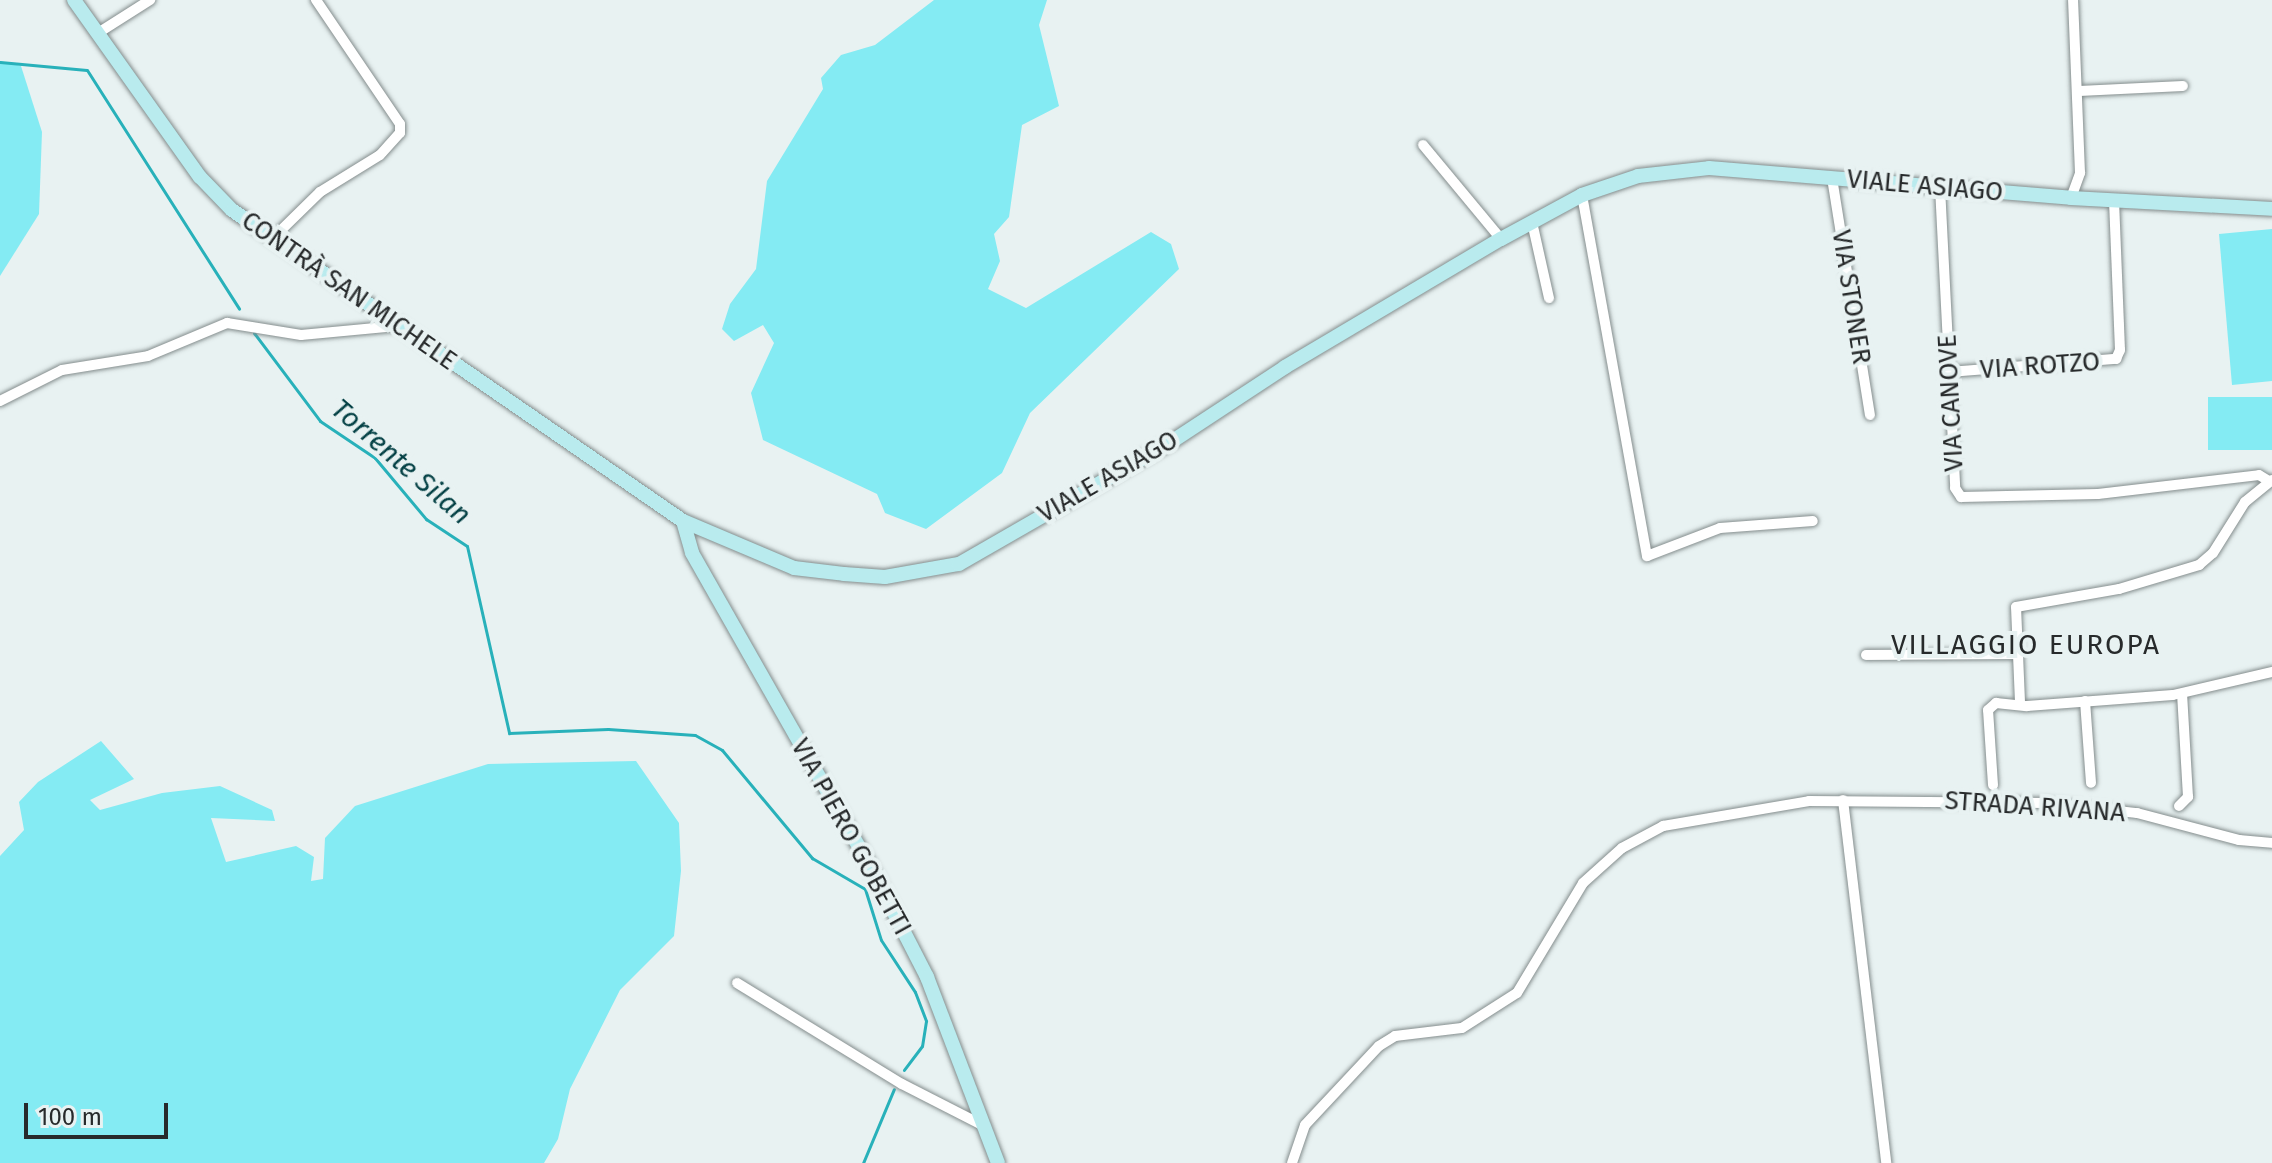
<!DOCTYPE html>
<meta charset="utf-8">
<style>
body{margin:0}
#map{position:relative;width:2272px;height:1163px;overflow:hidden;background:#e8f2f2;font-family:"Fira Sans",sans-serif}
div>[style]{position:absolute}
.green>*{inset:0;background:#84ebf3;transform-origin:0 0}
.stream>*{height:3px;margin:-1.5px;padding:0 1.5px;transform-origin:1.5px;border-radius:1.5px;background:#28b1ba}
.roads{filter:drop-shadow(0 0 2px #848d8d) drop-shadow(0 0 2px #848d8d)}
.street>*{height:10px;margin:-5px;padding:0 5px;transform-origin:5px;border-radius:5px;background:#fff}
.secondary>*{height:14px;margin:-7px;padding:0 7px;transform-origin:7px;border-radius:7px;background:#b9ebee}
span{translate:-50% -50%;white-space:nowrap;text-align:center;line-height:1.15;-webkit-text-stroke:8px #e8f2f2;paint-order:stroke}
.street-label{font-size:26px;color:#272a2b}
.water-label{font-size:28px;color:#034044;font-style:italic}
.neighbourhood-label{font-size:28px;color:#272a2b;letter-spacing:2px}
.scale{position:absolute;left:24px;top:1103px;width:144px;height:36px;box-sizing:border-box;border:4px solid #272a2b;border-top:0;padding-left:10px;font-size:24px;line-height:28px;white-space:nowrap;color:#272a2b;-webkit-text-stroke:6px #e8f2f2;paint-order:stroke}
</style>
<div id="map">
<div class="green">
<div style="clip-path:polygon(934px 0,1047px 0,1039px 25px,1059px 106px,1022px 125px,1009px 217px,994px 234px,1000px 261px,988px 289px,1026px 308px,1151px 232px,1171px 244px,1179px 269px,1030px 413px,1002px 473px,926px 529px,885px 513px,877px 494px,763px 440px,751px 393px,774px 343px,763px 325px,734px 341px,722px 329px,730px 304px,756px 269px,767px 181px,823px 89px,821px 78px,841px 55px,875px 45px)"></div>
<div style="clip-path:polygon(0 61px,21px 66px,42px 132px,39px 214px,0 276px)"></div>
<div style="clip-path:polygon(2272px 229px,2272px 381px,2232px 385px,2219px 234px)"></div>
<div style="left:2272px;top:397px;width:53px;height:64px;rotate:90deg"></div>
<div style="clip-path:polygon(101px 741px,134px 779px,90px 800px,100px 810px,162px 793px,220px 786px,272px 810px,275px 821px,211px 818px,226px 862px,296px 846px,314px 857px,311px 881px,323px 879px,325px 838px,355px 806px,488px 764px,636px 761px,679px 823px,681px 871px,674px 936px,620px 990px,570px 1089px,558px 1139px,544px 1163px,0 1163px,0 856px,24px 830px,19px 802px,38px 782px)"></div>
</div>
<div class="stream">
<div style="left:0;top:62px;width:87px;rotate:5.3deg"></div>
<div style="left:87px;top:70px;width:283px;rotate:57.5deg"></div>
<div style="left:254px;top:333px;width:110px;rotate:53.1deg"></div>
<div style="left:320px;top:421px;width:66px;rotate:33.9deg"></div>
<div style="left:375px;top:458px;width:80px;rotate:50.1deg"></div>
<div style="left:426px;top:519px;width:49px;rotate:33.4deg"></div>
<div style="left:467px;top:546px;width:192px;rotate:77.3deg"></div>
<div style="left:509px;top:733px;width:99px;rotate:-2.3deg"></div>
<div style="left:608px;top:729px;width:87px;rotate:3.9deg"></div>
<div style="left:695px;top:735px;width:31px;rotate:29deg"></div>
<div style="left:722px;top:750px;width:141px;rotate:50.2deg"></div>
<div style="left:812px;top:858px;width:61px;rotate:30.3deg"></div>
<div style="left:865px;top:889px;width:53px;rotate:72.6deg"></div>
<div style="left:881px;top:940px;width:62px;rotate:56.8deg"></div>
<div style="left:915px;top:992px;width:31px;rotate:69deg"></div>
<div style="left:926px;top:1021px;width:25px;rotate:99deg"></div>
<div style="left:922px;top:1046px;width:30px;rotate:127deg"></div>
<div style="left:863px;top:1163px;width:80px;rotate:-67.3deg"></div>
</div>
<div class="roads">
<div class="street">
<div style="left:98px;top:33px;width:62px;rotate:-32.4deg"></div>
<div style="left:2079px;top:91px;width:104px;rotate:-2.8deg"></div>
<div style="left:1423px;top:145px;width:122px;rotate:50.3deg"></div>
<div style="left:1832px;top:178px;width:240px;rotate:80.9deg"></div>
<div style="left:1940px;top:187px;width:301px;rotate:87.1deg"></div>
<div style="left:1955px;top:488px;width:11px;rotate:56deg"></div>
<div style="left:1961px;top:497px;width:137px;rotate:-1.3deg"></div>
<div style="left:2098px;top:494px;width:162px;rotate:-6.7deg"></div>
<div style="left:2259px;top:475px;width:12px;rotate:31deg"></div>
<div style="left:1582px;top:195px;width:367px;rotate:79.8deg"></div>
<div style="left:1647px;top:556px;width:78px;rotate:-21deg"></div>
<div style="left:1720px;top:528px;width:93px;rotate:-4.3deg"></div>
<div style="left:2071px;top:198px;width:27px;rotate:-70deg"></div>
<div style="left:2080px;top:173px;width:173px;rotate:-92.3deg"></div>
<div style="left:1532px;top:222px;width:78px;rotate:77.4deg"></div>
<div style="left:272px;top:239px;width:67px;rotate:-44.4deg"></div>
<div style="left:320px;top:192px;width:70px;rotate:-31.7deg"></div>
<div style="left:380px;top:155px;width:30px;rotate:-48deg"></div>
<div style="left:400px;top:133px;width:9px;rotate:-90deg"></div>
<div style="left:400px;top:124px;width:150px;rotate:-124.1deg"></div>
<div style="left:1949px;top:372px;width:168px;rotate:-4.5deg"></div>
<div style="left:2116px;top:359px;width:10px;rotate:-66deg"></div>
<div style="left:2120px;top:350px;width:148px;rotate:-92.3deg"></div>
<div style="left:0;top:401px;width:69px;rotate:-26.6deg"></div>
<div style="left:62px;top:370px;width:87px;rotate:-9.2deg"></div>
<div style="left:148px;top:356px;width:86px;rotate:-22.7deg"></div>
<div style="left:227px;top:323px;width:75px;rotate:9.2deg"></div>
<div style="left:301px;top:335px;width:96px;rotate:-5.4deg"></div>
<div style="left:1866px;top:655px;width:149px;rotate:-0.4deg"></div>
<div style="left:2085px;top:701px;width:82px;rotate:85.8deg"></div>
<div style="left:2020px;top:702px;width:95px;rotate:-92.4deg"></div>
<div style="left:2016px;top:607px;width:105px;rotate:-9.9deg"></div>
<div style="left:2119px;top:589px;width:84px;rotate:-16.7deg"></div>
<div style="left:2199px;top:565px;width:18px;rotate:-41deg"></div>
<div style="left:2213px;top:553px;width:60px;rotate:-57.9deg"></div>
<div style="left:2245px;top:502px;width:35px;rotate:-39deg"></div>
<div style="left:1993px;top:785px;width:75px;rotate:-93.8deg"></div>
<div style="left:1988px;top:710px;width:11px;rotate:-41deg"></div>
<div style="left:1996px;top:703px;width:31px;rotate:6deg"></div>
<div style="left:2027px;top:706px;width:146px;rotate:-4.3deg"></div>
<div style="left:2173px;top:695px;width:102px;rotate:-13.1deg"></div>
<div style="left:1843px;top:800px;width:366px;rotate:83.2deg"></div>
<div style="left:2179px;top:806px;width:13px;rotate:-45deg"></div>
<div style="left:2188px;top:797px;width:103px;rotate:-93.3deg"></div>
<div style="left:737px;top:983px;width:193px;rotate:31.5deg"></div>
<div style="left:902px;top:1084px;width:90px;rotate:27.1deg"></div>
<div style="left:1292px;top:1163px;width:40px;rotate:-71.1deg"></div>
<div style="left:1305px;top:1125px;width:108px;rotate:-46.9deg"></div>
<div style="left:1379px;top:1046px;width:19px;rotate:-32deg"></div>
<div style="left:1395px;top:1036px;width:67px;rotate:-6.8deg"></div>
<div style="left:1462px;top:1028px;width:65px;rotate:-32.5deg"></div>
<div style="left:1517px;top:993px;width:128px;rotate:-59deg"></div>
<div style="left:1583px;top:883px;width:52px;rotate:-41.9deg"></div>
<div style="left:1622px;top:848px;width:47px;rotate:-28.2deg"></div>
<div style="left:1663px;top:826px;width:148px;rotate:-9.7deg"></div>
<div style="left:1809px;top:801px;width:237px;rotate:0.5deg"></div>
<div style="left:2046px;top:803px;width:92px;rotate:6.3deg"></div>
<div style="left:2137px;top:813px;width:106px;rotate:14.8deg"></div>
<div style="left:2239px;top:840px;width:33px;rotate:5deg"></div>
</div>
<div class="secondary">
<div style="left:74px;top:0;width:217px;rotate:54.6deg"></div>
<div style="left:200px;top:177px;width:46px;rotate:45.9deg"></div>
<div style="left:232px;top:210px;width:548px;rotate:34.59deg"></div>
<div style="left:683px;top:521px;width:121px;rotate:22.9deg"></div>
<div style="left:794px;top:568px;width:50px;rotate:6.8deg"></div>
<div style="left:844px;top:574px;width:41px;rotate:4.2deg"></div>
<div style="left:885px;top:577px;width:75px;rotate:-10deg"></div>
<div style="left:959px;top:564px;width:245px;rotate:-29.9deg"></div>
<div style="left:1171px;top:442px;width:136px;rotate:-33.3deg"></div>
<div style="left:1285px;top:367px;width:251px;rotate:-30.7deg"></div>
<div style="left:1501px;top:239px;width:92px;rotate:-28.5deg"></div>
<div style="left:1582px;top:195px;width:59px;rotate:-18.7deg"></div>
<div style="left:1638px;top:176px;width:71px;rotate:-6.4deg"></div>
<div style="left:1709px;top:168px;width:363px;rotate:4.7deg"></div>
<div style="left:2071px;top:198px;width:201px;rotate:3.1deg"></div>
<div style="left:683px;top:521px;width:33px;rotate:74deg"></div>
<div style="left:692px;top:553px;width:358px;rotate:60.4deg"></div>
<div style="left:869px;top:864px;width:127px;rotate:62.8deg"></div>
<div style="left:927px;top:977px;width:199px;rotate:69.1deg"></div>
</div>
</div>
<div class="street-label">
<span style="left:1925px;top:186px;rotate:5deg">VIALE ASIAGO</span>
<span style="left:349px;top:291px;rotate:35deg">CONTRÀ SAN MICHELE</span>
<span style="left:1851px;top:297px;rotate:81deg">VIA STONER</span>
<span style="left:2040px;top:366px;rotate:-4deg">VIA ROTZO</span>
<span style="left:1951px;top:403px;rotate:-93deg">VIA CANOVE</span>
<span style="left:1108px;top:477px;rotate:-30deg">VIALE ASIAGO</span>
<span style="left:2035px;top:807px;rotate:4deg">STRADA RIVANA</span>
<span style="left:851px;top:837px;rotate:61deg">VIA PIERO GOBETTI</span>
</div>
<div class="water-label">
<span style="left:401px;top:462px;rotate:41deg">Torrente Silan</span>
</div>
<div class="neighbourhood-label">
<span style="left:2026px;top:645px">VILLAGGIO EUROPA</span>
</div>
<div class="scale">100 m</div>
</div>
